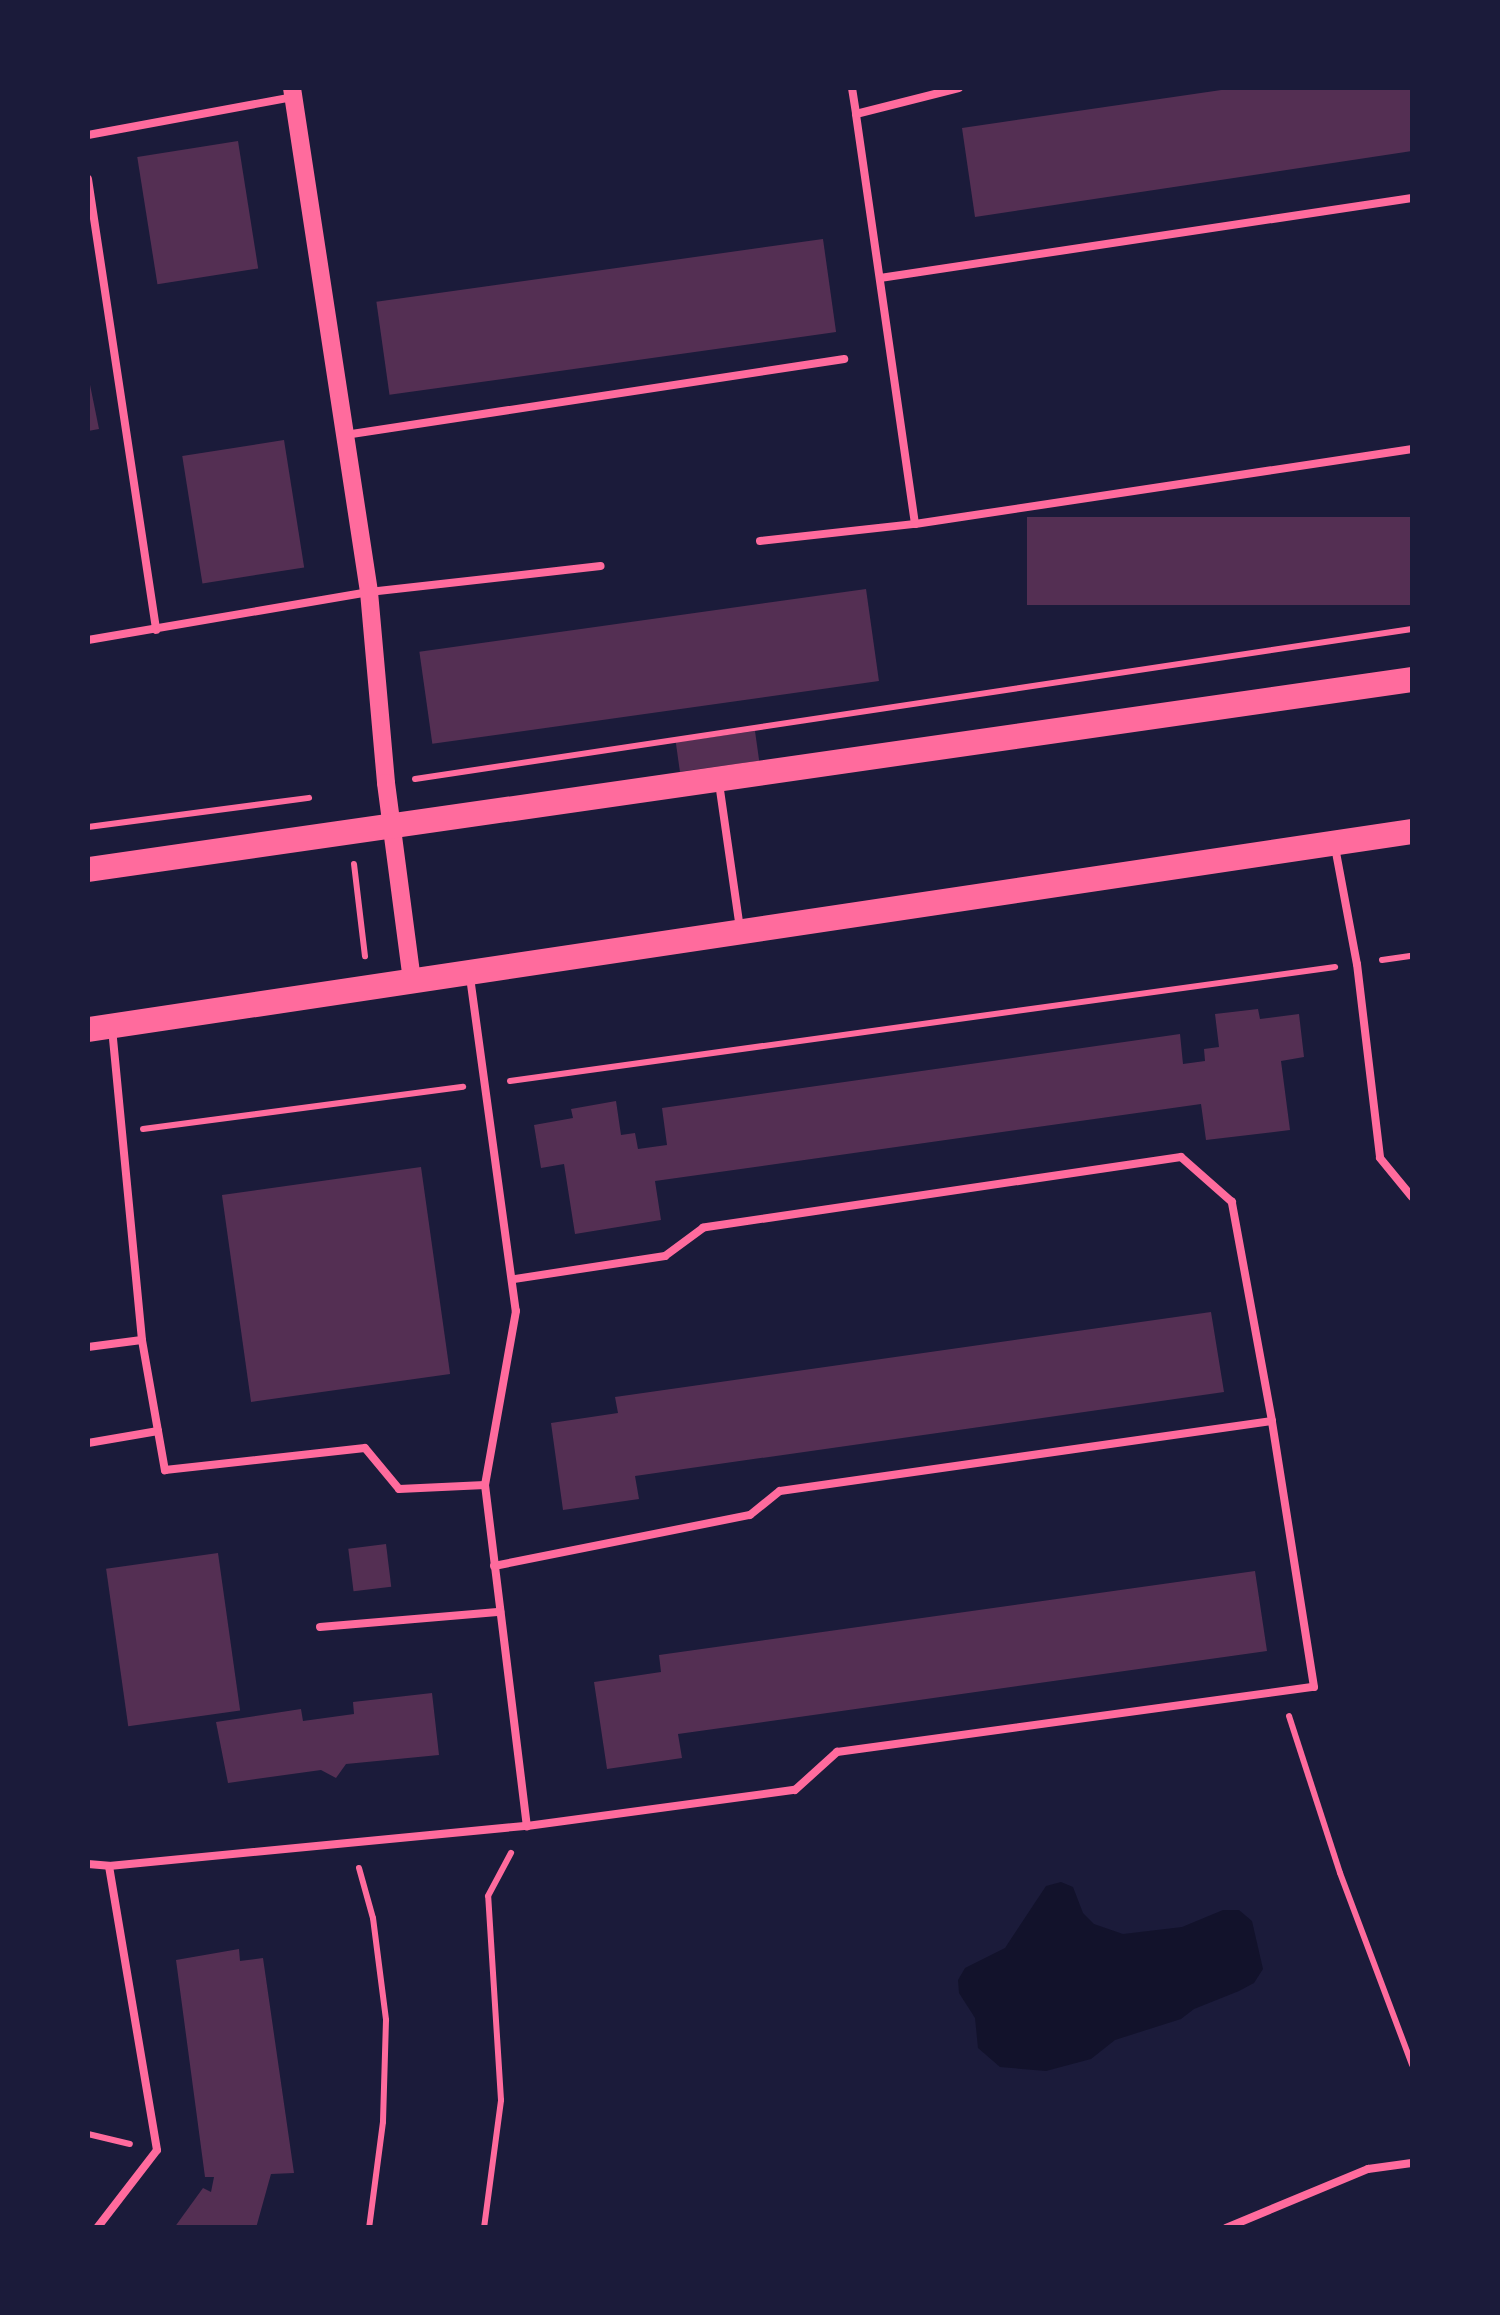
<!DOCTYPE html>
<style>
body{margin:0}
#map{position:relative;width:1500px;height:2315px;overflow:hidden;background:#1b1b3a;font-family:"Source Serif 4",serif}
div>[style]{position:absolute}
.water>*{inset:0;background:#12122b}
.building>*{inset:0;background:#542f53;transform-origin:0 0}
.path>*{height:6px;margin:-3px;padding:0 3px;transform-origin:3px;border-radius:3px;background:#ff6b9d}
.service>*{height:8px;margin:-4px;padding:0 4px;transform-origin:4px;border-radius:4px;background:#ff6b9d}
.tertiary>*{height:18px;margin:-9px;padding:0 9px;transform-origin:9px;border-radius:9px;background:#ff6b9d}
.primary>*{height:25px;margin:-12.5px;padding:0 12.5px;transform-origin:12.5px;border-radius:12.5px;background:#ff6b9d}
span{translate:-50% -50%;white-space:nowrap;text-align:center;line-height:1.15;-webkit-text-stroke:10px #1b1b3a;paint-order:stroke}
.frame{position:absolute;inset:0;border:90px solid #1b1b3a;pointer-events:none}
</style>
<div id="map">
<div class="water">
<div style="clip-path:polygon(1061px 1882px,1073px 1887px,1083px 1913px,1094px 1924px,1123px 1934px,1182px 1927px,1223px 1910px,1239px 1910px,1252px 1921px,1263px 1969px,1254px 1983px,1239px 1991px,1194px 2009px,1181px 2019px,1115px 2040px,1091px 2059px,1046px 2071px,1000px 2067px,978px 2048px,975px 2018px,959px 1993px,958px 1980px,965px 1968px,1005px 1948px,1046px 1886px)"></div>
</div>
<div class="building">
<div style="clip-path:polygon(1235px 88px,1412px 88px,1412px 151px,975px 217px,962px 128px)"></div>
<div style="left:238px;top:141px;width:129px;height:102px;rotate:81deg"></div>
<div style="left:823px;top:239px;width:94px;height:451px;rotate:82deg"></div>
<div style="clip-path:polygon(88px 375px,99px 429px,88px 431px)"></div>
<div style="left:284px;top:440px;width:129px;height:103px;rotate:81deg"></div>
<div style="left:1412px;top:517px;width:88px;height:385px;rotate:90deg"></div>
<div style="left:866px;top:589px;width:93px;height:451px;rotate:82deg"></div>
<div style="left:755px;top:731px;width:30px;height:80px;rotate:82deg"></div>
<div style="clip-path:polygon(1258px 1009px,1260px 1019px,1299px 1014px,1304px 1057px,1281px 1061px,1290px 1130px,1206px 1140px,1201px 1104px,655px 1181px,661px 1220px,575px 1234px,564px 1164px,541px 1168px,534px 1125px,573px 1118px,571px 1109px,616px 1101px,621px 1135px,635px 1133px,638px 1149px,667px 1145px,662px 1108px,1180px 1034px,1183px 1064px,1205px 1061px,1204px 1049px,1219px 1047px,1215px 1014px)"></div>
<div style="left:421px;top:1167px;width:209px;height:201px;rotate:82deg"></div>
<div style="clip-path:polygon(1211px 1312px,1224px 1392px,635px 1476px,639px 1499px,563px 1510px,551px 1423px,618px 1413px,615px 1397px)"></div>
<div style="left:386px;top:1544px;width:43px;height:38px;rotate:83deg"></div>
<div style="left:218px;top:1553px;width:159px;height:113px;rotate:82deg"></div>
<div style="clip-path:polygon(1255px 1571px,1267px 1651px,678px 1734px,682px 1758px,607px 1769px,594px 1682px,661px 1672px,659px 1655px)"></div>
<div style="clip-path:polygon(432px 1693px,439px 1755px,346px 1764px,336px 1778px,321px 1770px,228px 1783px,216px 1722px,301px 1709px,303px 1721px,354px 1714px,353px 1702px)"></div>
<div style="clip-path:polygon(239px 1949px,240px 1961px,263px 1958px,294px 2173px,271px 2174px,256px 2228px,174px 2228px,203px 2188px,211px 2192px,214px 2177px,205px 2177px,176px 1960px)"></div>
</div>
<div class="path">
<div style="left:415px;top:779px;width:1008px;rotate:-8.56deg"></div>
<div style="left:88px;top:827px;width:223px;rotate:-7.5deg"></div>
<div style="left:354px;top:864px;width:93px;rotate:83.2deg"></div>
<div style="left:1382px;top:960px;width:30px;rotate:-8deg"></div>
<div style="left:510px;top:1081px;width:833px;rotate:-7.87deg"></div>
<div style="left:143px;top:1129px;width:323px;rotate:-7.5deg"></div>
<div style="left:1289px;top:1716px;width:165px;rotate:72deg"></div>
<div style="left:1340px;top:1873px;width:205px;rotate:69.4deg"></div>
<div style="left:359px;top:1868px;width:52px;rotate:74.4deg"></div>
<div style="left:373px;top:1918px;width:103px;rotate:82.7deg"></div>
<div style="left:386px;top:2020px;width:102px;rotate:91.7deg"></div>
<div style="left:383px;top:2122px;width:107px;rotate:97.5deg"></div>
<div style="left:88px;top:2134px;width:43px;rotate:13.4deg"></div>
<div style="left:484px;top:2228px;width:129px;rotate:-82.4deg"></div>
<div style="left:501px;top:2100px;width:204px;rotate:-93.6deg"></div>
<div style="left:488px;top:1896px;width:49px;rotate:-61.9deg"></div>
</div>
<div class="service">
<div style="left:852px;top:88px;width:26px;rotate:81deg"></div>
<div style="left:88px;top:135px;width:208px;rotate:-10.5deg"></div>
<div style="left:88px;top:179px;width:456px;rotate:81.4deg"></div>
<div style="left:880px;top:278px;width:538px;rotate:-8.55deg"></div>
<div style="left:345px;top:435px;width:505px;rotate:-8.66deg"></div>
<div style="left:915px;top:524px;width:414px;rotate:-98.2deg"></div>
<div style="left:856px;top:114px;width:106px;rotate:-14.2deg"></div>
<div style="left:760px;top:541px;width:156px;rotate:-6.3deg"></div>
<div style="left:915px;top:524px;width:503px;rotate:-8.58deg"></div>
<div style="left:88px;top:640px;width:285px;rotate:-9.7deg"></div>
<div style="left:369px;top:592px;width:233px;rotate:-6.4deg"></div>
<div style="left:719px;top:783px;width:147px;rotate:81.8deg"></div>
<div style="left:1335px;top:847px;width:119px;rotate:79.4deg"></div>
<div style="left:1357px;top:964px;width:195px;rotate:83.2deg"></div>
<div style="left:1380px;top:1158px;width:50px;rotate:50.6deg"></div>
<div style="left:470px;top:977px;width:337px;rotate:82.2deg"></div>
<div style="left:516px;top:1311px;width:177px;rotate:100.1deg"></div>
<div style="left:485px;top:1485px;width:344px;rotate:83deg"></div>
<div style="left:527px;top:1826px;width:270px;rotate:-7.7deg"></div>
<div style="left:795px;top:1790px;width:57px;rotate:-42.1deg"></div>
<div style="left:837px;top:1752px;width:481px;rotate:-7.8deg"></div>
<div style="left:1314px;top:1687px;width:269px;rotate:-99deg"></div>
<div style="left:88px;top:1347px;width:54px;rotate:-7.4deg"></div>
<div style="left:158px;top:1431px;width:40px;rotate:80deg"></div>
<div style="left:165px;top:1470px;width:201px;rotate:-6.3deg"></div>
<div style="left:365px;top:1448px;width:53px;rotate:50.3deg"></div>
<div style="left:399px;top:1489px;width:86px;rotate:-2.7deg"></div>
<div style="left:88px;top:1443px;width:71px;rotate:-9.7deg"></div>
<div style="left:158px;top:1431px;width:92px;rotate:-100deg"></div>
<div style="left:142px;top:1340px;width:311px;rotate:-95.5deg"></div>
<div style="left:494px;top:1566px;width:261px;rotate:-11.3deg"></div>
<div style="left:750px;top:1515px;width:38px;rotate:-39deg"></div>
<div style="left:780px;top:1491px;width:497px;rotate:-8.1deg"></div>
<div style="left:1272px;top:1421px;width:223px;rotate:-100.4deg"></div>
<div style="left:1232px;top:1202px;width:68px;rotate:-138.6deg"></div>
<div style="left:1181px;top:1157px;width:483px;rotate:171.6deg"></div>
<div style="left:703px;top:1228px;width:47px;rotate:143.6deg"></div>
<div style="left:665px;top:1256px;width:153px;rotate:171.3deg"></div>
<div style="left:320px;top:1627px;width:181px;rotate:-4.8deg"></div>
<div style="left:88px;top:1864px;width:21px;rotate:5deg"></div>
<div style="left:109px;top:1866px;width:420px;rotate:-5.5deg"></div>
<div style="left:97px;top:2228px;width:98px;rotate:-52.4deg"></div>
<div style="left:157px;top:2150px;width:288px;rotate:-99.6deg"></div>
<div style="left:1226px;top:2228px;width:154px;rotate:-22.6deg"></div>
<div style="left:1368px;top:2169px;width:44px;rotate:-7.8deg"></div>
</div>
<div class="tertiary">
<div style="left:292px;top:88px;width:510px;rotate:81.31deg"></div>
<div style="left:369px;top:592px;width:192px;rotate:84.9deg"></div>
<div style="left:386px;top:783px;width:200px;rotate:82.5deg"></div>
</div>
<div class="primary">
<div style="left:88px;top:869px;width:1338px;rotate:-8.17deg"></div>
<div style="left:88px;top:1029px;width:1339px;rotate:-8.51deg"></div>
</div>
<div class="frame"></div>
</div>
